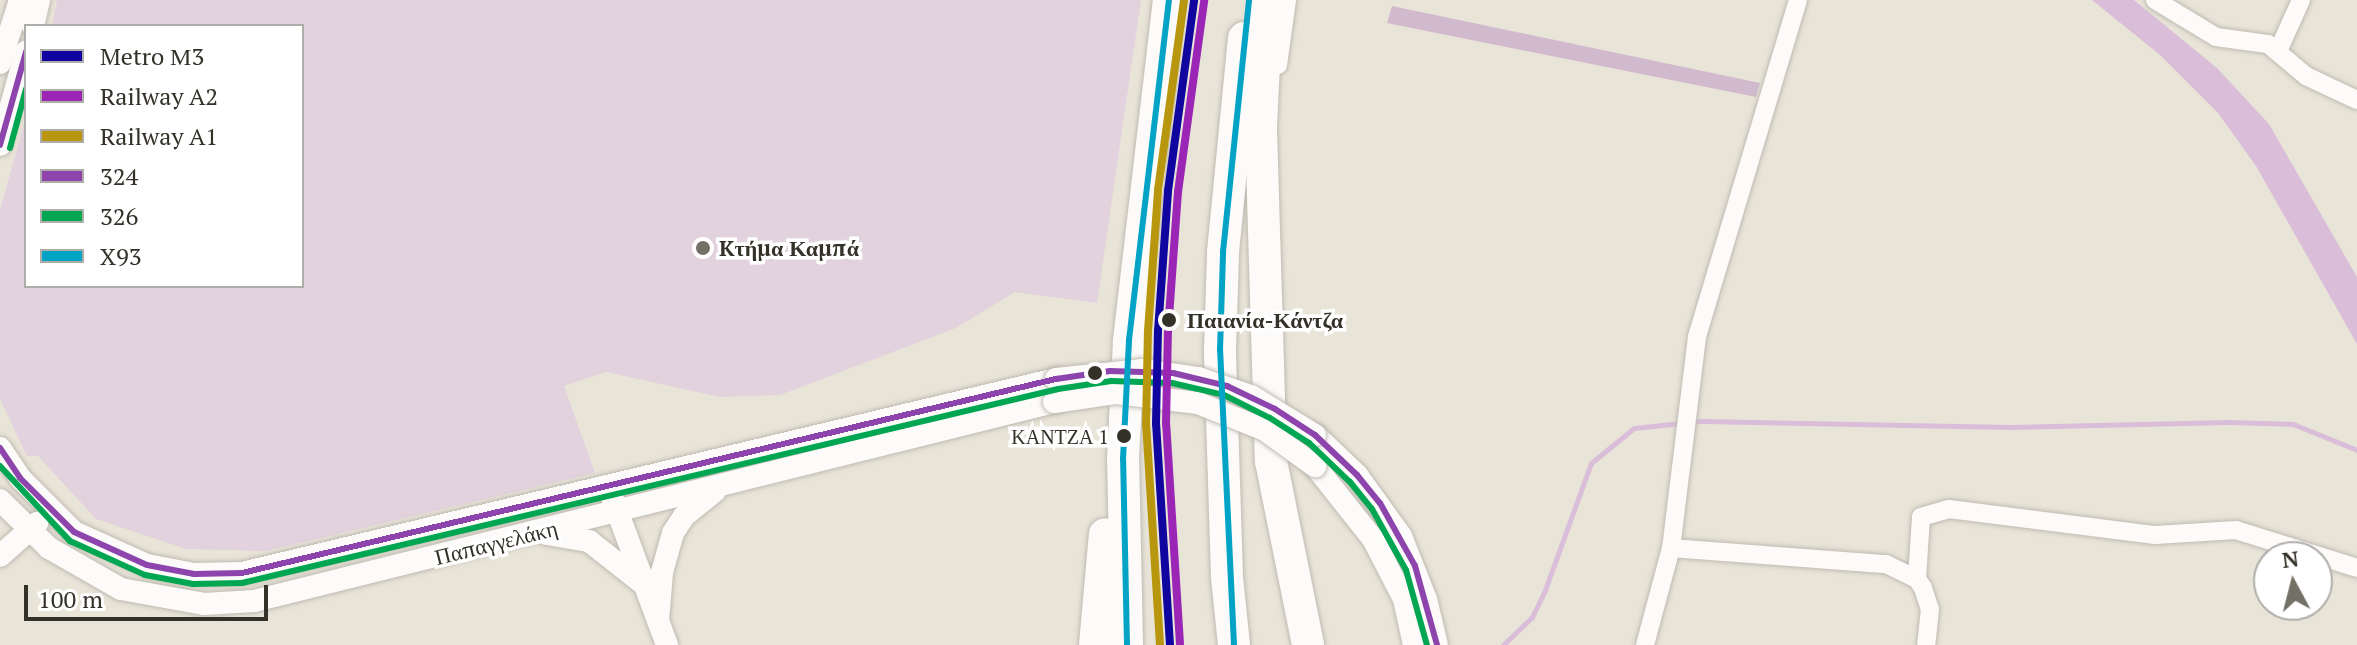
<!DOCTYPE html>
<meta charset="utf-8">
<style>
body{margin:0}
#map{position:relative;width:2357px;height:645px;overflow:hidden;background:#e9e4d8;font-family:"PT Serif",serif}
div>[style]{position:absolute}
.green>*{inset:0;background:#e2d2dd}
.forest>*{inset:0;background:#d1bacd}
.water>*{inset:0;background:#dabed9}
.stream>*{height:5px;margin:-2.5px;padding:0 2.5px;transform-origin:2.5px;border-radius:2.5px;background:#dabed9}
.roads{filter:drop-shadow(0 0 2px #bfbbb2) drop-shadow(0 0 2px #bfbbb2)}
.minor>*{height:18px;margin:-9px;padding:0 9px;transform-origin:9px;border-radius:9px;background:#fcfbf9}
.tertiary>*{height:22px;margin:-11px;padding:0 11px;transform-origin:11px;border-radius:11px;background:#fcfbf9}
.motorway>*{height:32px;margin:-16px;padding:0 16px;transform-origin:16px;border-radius:16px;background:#fcfbf9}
.bridges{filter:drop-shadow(0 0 2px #bfbbb2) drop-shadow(0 0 2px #bfbbb2)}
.tertiary-bridge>*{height:22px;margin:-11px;padding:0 11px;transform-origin:11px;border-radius:11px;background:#fcfbf9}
.bus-1>*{height:6px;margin:-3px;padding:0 3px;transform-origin:3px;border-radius:3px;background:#8e44ad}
.bus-2>*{height:6px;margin:-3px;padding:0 3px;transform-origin:3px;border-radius:3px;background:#00a651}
.bus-3>*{height:6px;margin:-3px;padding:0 3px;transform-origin:3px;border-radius:3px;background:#03a3c6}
.rail-1>*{height:8px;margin:-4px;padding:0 4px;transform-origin:4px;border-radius:4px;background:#9b26b6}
.rail-2>*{height:8px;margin:-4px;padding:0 4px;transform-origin:4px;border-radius:4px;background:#b8960e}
.metro-1>*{height:8px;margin:-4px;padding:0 4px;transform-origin:4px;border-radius:4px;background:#10069f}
.dots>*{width:22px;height:22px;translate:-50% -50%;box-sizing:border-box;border:4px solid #fff;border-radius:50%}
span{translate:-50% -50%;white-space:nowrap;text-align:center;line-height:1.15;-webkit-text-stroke:7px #fff;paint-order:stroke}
.bus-label{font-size:20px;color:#343129}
.right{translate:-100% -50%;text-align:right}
.poi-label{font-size:22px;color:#343129;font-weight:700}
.left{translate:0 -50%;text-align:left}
.stop-label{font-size:22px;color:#343129;font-weight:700}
.street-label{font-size:22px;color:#343129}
.legend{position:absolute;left:24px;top:24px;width:280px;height:264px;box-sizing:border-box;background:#fff;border:2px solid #aeada9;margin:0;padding:10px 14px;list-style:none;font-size:24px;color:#343129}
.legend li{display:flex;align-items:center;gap:16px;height:40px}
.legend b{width:40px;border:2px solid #aeada9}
.north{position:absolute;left:2253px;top:541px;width:80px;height:80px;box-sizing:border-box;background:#fff;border:2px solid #aeada9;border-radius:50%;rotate:353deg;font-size:22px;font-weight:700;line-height:32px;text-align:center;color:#343129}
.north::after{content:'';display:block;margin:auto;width:28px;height:36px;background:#737066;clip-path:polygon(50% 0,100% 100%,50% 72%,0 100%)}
.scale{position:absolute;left:24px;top:585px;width:244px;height:36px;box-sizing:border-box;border:4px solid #343129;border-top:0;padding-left:10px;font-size:24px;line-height:28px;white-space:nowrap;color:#343129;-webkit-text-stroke:6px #fff;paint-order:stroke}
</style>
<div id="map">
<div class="green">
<div style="clip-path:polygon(57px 0,1141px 0,1097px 303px,1015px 292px,956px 328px,780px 395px,720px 397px,606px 372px,564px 386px,595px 473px,266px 551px,186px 549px,96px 519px,38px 456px,27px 456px,0 399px,0 210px,26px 117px,26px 286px,302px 286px,302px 26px,52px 26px)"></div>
</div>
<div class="forest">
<div style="clip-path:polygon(1392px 6px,1760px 83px,1756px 97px,1387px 23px)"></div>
</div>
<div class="water">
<div style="clip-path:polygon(2092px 0,2134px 0,2217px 68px,2269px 124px,2357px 277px,2357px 344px,2256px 166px,2218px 113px,2160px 55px)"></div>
</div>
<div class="stream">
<div style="left:1503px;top:645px;width:40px;rotate:-44deg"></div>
<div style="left:1532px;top:617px;width:30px;rotate:-64deg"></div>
<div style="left:1545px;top:590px;width:135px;rotate:-70.1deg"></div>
<div style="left:1591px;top:463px;width:55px;rotate:-39.1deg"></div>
<div style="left:1634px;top:428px;width:67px;rotate:-6deg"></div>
<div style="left:1701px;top:421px;width:308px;rotate:1.1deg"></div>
<div style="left:2009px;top:427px;width:220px;rotate:-1.3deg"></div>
<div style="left:2229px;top:422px;width:64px;rotate:1.8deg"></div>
<div style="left:2293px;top:424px;width:69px;rotate:22.1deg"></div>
</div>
<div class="roads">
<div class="minor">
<div style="left:1798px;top:0;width:352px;rotate:106.7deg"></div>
<div style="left:1697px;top:337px;width:213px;rotate:97deg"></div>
<div style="left:1671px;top:548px;width:216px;rotate:4.3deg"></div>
<div style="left:1886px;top:564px;width:34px;rotate:26deg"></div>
<div style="left:1917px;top:579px;width:11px;rotate:56deg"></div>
<div style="left:1923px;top:588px;width:22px;rotate:72deg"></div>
<div style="left:1930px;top:609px;width:36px;rotate:96deg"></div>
<div style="left:2155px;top:0;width:71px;rotate:31.2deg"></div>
<div style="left:2216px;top:37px;width:52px;rotate:7.7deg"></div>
<div style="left:2268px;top:44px;width:50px;rotate:40.1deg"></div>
<div style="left:2306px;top:76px;width:56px;rotate:25.2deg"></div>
<div style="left:2278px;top:51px;width:56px;rotate:-65.7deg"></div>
<div style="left:1278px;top:65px;width:66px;rotate:-82.1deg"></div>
<div style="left:1917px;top:579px;width:62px;rotate:-86.3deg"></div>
<div style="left:1921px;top:517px;width:29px;rotate:-16deg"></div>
<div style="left:1949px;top:509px;width:208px;rotate:7.2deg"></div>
<div style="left:2155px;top:535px;width:81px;rotate:-3.5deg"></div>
<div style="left:2236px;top:530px;width:127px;rotate:17.4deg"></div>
<div style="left:1645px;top:645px;width:100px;rotate:-75deg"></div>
</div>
<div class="tertiary">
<div style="left:33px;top:26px;width:27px;rotate:-77deg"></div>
<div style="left:0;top:63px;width:66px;rotate:-72.4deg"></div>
<div style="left:0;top:145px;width:97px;rotate:-74.4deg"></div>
<div style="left:1315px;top:435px;width:58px;rotate:43.6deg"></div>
<div style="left:1357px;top:475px;width:75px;rotate:54.2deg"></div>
<div style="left:1401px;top:536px;width:68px;rotate:68.4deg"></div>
<div style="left:1426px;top:599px;width:47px;rotate:76.6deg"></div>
<div style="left:0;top:448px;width:36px;rotate:56deg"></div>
<div style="left:20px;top:478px;width:76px;rotate:45deg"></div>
<div style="left:74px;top:532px;width:80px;rotate:24.3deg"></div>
<div style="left:147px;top:565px;width:48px;rotate:10.8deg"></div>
<div style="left:194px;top:574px;width:48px;rotate:-1.2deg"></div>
<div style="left:242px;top:573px;width:837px;rotate:-13.41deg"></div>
<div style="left:1315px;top:466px;width:93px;rotate:51.5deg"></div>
<div style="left:1373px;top:539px;width:68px;rotate:62.7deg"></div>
<div style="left:1404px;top:599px;width:47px;rotate:77.7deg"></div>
<div style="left:612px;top:497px;width:158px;rotate:69.6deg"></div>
<div style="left:0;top:500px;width:69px;rotate:44.4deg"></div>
<div style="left:49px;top:548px;width:83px;rotate:29.7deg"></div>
<div style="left:121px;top:589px;width:84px;rotate:10.2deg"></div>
<div style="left:204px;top:604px;width:50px;rotate:-3.4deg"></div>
<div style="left:254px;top:601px;width:824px;rotate:-13.97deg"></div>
<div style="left:547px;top:534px;width:43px;rotate:9.5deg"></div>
<div style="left:589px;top:541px;width:66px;rotate:38.3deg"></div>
<div style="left:0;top:556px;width:50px;rotate:-41.7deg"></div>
<div style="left:658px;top:621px;width:49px;rotate:-85.3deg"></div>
<div style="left:662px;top:572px;width:41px;rotate:-74.2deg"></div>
<div style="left:673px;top:533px;width:20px;rotate:-57deg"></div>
<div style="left:684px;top:516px;width:40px;rotate:-39deg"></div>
</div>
<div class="motorway">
<div style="left:1267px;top:0;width:129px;rotate:92.7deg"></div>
<div style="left:1261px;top:129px;width:332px;rotate:88.3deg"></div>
<div style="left:1271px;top:461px;width:188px;rotate:78.6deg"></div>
<div style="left:1095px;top:645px;width:111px;rotate:-84.9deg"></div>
<div style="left:1127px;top:645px;width:186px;rotate:-91.2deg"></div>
<div style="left:1123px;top:459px;width:119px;rotate:-87.1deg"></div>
<div style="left:1129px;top:340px;width:342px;rotate:-83.3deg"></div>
<div style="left:1234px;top:645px;width:68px;rotate:-95.9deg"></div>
<div style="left:1227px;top:577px;width:227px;rotate:-91.8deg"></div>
<div style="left:1220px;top:350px;width:98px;rotate:-88.2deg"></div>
<div style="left:1223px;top:252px;width:215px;rotate:-84.4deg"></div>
</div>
</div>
<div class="bridges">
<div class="tertiary-bridge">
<div style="left:1056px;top:379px;width:87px;rotate:-5.9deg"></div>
<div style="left:1143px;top:370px;width:56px;rotate:8.3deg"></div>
<div style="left:1198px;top:378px;width:56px;rotate:18.8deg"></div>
<div style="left:1251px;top:396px;width:75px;rotate:31.4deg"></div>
<div style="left:1054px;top:402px;width:63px;rotate:-8.3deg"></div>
<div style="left:1116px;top:393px;width:83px;rotate:7deg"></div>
<div style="left:1198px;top:403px;width:72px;rotate:21.9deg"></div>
<div style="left:1265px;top:430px;width:62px;rotate:35.8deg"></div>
</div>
</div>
<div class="bus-1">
<div style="left:0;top:145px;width:97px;rotate:-74.4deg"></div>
<div style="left:0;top:448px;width:36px;rotate:56deg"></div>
<div style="left:20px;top:478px;width:76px;rotate:45deg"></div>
<div style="left:74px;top:532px;width:80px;rotate:24.3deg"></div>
<div style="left:147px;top:565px;width:48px;rotate:10.8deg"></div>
<div style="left:194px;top:574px;width:48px;rotate:-1.2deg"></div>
<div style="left:242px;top:573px;width:837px;rotate:-13.41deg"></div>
<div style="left:1056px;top:379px;width:55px;rotate:-8.4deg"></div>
<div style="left:1110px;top:371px;width:63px;rotate:1.8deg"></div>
<div style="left:1173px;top:373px;width:56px;rotate:13.5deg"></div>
<div style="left:1227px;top:386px;width:53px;rotate:25.6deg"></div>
<div style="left:1275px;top:409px;width:48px;rotate:33deg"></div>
<div style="left:1315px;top:435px;width:58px;rotate:43.6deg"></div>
<div style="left:1357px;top:475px;width:36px;rotate:51deg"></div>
<div style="left:1380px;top:503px;width:72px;rotate:60.9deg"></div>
<div style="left:1415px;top:566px;width:82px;rotate:74.4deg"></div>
</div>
<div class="bus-2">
<div style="left:10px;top:148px;width:61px;rotate:-74.8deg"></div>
<div style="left:0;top:466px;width:103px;rotate:47deg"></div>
<div style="left:70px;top:541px;width:82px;rotate:24.4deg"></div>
<div style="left:145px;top:575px;width:49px;rotate:10.6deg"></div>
<div style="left:193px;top:584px;width:49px;rotate:-1.2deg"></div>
<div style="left:242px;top:583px;width:839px;rotate:-13.37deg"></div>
<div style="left:1058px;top:389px;width:54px;rotate:-8.6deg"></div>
<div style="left:1111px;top:381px;width:61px;rotate:1.9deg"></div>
<div style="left:1172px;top:383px;width:53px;rotate:13deg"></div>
<div style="left:1224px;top:395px;width:51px;rotate:26.6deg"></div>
<div style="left:1270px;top:418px;width:46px;rotate:32.7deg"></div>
<div style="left:1309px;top:443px;width:57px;rotate:43.6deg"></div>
<div style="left:1350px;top:482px;width:35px;rotate:51deg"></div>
<div style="left:1372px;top:509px;width:70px;rotate:60.9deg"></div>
<div style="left:1406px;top:570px;width:78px;rotate:74.4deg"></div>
</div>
<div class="bus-3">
<div style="left:1127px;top:645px;width:186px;rotate:-91.2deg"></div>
<div style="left:1123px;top:459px;width:119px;rotate:-87.1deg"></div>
<div style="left:1129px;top:340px;width:342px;rotate:-83.3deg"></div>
<div style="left:1234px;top:645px;width:295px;rotate:-92.7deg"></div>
<div style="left:1220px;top:350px;width:98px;rotate:-88.2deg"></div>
<div style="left:1223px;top:252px;width:253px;rotate:-84.1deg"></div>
</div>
<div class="rail-1">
<div style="left:1180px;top:644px;width:220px;rotate:-93.6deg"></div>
<div style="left:1166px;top:424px;width:93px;rotate:-88.8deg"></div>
<div style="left:1168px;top:331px;width:139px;rotate:-85.9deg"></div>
<div style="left:1178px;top:192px;width:193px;rotate:-82.2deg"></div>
</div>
<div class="rail-2">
<div style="left:1160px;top:645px;width:220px;rotate:-93.6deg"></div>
<div style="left:1146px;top:425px;width:94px;rotate:-88.8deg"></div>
<div style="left:1148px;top:331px;width:141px;rotate:-85.9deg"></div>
<div style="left:1158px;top:190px;width:192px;rotate:-82.2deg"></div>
</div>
<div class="metro-1">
<div style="left:1170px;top:645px;width:221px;rotate:-93.6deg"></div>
<div style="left:1156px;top:424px;width:93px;rotate:-88.8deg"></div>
<div style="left:1158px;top:331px;width:140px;rotate:-85.9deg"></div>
<div style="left:1168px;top:191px;width:193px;rotate:-82.2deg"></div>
</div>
<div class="dots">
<div style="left:703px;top:248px;background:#737066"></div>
<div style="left:1169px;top:320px;background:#343129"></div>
<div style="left:1095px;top:373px;background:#343129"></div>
<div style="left:1124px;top:436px;background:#343129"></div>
</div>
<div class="bus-label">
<span class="right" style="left:1109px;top:436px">ΚΑΝΤΖΑ 1</span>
</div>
<div class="poi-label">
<span class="left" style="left:719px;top:248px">Kτήμα Καμπά</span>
</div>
<div class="stop-label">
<span class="left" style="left:1187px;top:320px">Παιανία-Κάντζα</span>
</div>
<div class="street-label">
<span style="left:496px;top:542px;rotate:-14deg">Παπαγγελάκη</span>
</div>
<ul class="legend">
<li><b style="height:10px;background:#10069f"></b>Metro Μ3</li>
<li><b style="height:10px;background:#9b26b6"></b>Railway A2</li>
<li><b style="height:10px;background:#b8960e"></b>Railway A1</li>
<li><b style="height:10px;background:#8e44ad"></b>324</li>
<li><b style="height:10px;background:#00a651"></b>326</li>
<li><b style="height:10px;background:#03a3c6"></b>X93</li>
</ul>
<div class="north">N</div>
<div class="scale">100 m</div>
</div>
